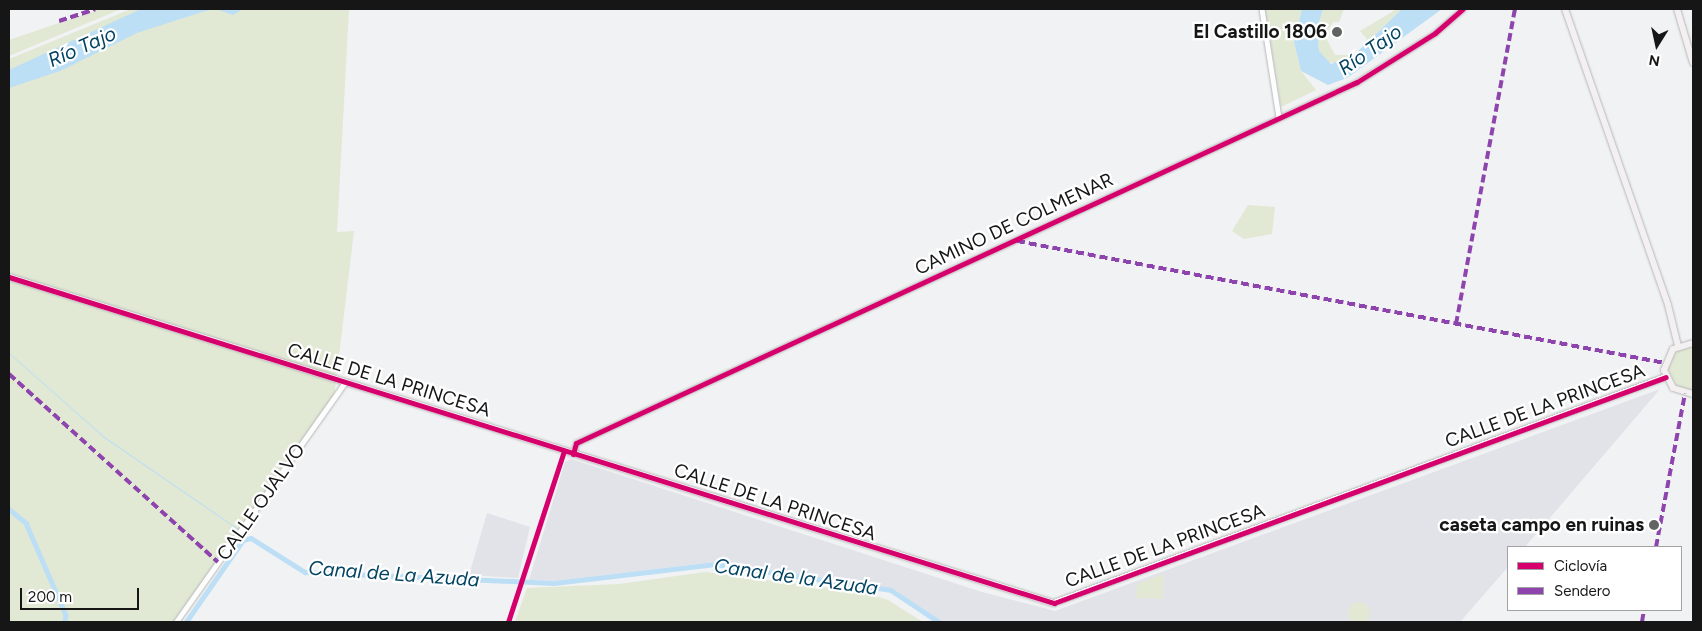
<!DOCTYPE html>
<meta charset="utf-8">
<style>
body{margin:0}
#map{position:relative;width:1702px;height:631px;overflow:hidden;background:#f1f2f3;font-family:Figtree,sans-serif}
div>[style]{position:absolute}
.built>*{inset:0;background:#e1e3e9}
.green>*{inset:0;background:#e1e8d4}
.round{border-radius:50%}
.water>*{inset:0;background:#bcdff6}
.stream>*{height:1px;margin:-0.5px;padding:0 0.5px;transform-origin:0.5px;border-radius:0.5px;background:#bcdff6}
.canal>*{height:4.5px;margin:-2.25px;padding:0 2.25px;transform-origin:2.25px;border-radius:2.25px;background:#bcdff6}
.roads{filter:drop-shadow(0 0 1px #b6b7b8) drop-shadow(0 0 1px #b6b7b8)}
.minor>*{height:4.5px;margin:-2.25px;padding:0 2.25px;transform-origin:2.25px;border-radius:2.25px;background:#fdfdfd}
.tertiary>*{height:5.5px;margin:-2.75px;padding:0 2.75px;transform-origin:2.75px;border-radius:2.75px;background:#fdfdfd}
.secondary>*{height:6px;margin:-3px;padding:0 3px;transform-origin:3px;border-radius:3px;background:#f4f0f1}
.quiet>*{height:4px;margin-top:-2px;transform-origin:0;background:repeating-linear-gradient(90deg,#8e44ad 0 8px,transparent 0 12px)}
.cycleway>*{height:5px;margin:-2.5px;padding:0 2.5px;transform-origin:2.5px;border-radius:2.5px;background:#d6006c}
.dots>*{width:14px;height:14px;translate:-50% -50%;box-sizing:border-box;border:2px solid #fff;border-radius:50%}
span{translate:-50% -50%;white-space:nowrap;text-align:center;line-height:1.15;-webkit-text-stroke:4.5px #fff;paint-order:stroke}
.poi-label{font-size:19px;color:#161617;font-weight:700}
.right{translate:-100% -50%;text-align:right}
.street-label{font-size:19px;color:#161617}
.water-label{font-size:20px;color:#034362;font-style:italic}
.frame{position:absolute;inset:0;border:10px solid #161617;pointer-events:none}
.legend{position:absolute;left:1507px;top:546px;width:175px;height:65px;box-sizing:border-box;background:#fff;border:1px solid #a2a2a2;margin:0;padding:6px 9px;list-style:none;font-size:15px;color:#161617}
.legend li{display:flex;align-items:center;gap:10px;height:25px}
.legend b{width:25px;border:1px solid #a2a2a2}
.north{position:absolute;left:1632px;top:20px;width:50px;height:50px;-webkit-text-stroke:4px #fff;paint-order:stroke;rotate:190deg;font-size:14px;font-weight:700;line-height:20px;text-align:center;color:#161617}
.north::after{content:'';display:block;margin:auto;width:18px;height:22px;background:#161617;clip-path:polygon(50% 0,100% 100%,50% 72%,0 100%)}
.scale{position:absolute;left:20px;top:588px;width:119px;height:22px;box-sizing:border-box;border:2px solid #161617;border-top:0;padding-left:6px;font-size:15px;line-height:18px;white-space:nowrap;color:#161617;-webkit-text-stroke:4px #fff;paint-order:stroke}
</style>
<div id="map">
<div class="built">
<div style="clip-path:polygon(1660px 389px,1525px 547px,1508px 547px,1508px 567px,1460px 622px,942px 622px,893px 589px,714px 562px,556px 581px,529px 580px,565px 462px,571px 459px,982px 592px,1055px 611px)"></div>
<div style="clip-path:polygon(487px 513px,530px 527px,518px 578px,469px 575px)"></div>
</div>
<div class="green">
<div style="clip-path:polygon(100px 9px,121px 9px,9px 56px,9px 40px)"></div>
<div style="clip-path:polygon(131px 9px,349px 9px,337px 232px,354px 231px,334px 397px,180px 622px,9px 622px,9px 59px)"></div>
<div style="clip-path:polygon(1265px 9px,1302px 9px,1294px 42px,1301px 71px,1316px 90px,1281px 107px)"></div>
<div style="clip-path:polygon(1323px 9px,1344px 9px,1339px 22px,1333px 22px,1325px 36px,1335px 55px,1353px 55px,1337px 63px,1324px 62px,1319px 51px,1317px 29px)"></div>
<div style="clip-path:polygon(1397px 9px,1402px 9px,1364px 45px,1367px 39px,1360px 31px)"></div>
<div style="clip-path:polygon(1248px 205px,1275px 207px,1272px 234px,1244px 239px,1232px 231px)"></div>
<div style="clip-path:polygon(1693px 346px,1693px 391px,1678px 388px,1668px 369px,1677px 350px)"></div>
<div style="clip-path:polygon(705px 572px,866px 593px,888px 600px,923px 622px,515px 622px,527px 588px,619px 584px)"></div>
<div style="clip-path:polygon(1164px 574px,1163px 599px,1136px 598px,1137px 584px)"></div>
<div class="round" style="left:1348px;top:602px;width:22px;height:22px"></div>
</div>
<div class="water">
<div style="clip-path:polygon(141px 9px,243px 9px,233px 15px,216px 9px,205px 11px,137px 33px,60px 71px,9px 88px,9px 70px)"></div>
<div style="clip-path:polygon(1302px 9px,1323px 9px,1317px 29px,1319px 51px,1331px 64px,1355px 54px,1402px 9px,1442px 9px,1347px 78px,1328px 85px,1301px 71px,1294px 42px)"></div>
</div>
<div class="stream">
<div style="left:9px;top:353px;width:127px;rotate:41.5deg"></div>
<div style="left:104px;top:437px;width:163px;rotate:34.5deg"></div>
</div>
<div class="canal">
<div style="left:9px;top:509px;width:22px;rotate:39deg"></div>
<div style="left:26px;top:523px;width:100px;rotate:66.5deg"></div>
<div style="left:66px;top:615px;width:7px;rotate:98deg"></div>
<div style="left:243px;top:540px;width:8px;rotate:-14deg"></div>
<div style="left:251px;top:538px;width:64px;rotate:32.2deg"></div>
<div style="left:305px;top:572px;width:249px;rotate:2.5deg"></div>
<div style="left:554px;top:583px;width:162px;rotate:-6.7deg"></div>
<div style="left:715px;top:564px;width:178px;rotate:8.4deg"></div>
<div style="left:891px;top:590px;width:58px;rotate:33.7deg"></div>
<div style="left:186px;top:622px;width:100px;rotate:-55.2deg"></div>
<div style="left:243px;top:540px;width:8px;rotate:-90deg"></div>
</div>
<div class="roads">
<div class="minor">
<div style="left:1262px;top:9px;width:109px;rotate:81.1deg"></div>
<div style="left:573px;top:454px;width:11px;rotate:-75deg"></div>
<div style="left:576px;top:443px;width:860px;rotate:-24.81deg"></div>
<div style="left:1357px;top:82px;width:92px;rotate:-32.1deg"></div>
<div style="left:1435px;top:33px;width:37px;rotate:-41deg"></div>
<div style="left:176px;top:622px;width:294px;rotate:-54.8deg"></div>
</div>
<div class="tertiary">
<div style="left:9px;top:277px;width:1095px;rotate:17.33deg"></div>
<div style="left:1054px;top:603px;width:652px;rotate:-20.27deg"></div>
</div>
<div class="secondary">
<div style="left:1565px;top:9px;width:313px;rotate:70.8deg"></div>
<div style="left:1668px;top:305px;width:42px;rotate:76.3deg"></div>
<div style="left:1677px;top:9px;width:56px;rotate:73.5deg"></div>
<div style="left:1693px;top:343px;width:21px;rotate:163deg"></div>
<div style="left:1673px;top:349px;width:23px;rotate:113deg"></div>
<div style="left:1664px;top:370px;width:20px;rotate:63deg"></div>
<div style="left:1673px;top:388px;width:21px;rotate:17deg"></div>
</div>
</div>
<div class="quiet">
<div style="left:59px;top:21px;width:38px;rotate:-18deg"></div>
<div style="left:1017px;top:241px;width:659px;rotate:10.66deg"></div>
<div style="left:1456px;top:324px;width:320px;rotate:-79.4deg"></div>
<div style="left:9px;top:374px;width:281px;rotate:42deg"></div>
<div style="left:1656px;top:547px;width:156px;rotate:-79.3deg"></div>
<div style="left:1642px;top:622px;width:12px;rotate:-81deg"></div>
</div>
<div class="cycleway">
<div style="left:9px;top:277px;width:1095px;rotate:17.33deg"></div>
<div style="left:1054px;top:603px;width:652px;rotate:-20.27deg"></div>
<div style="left:573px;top:454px;width:11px;rotate:-75deg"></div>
<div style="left:576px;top:443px;width:860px;rotate:-24.81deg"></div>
<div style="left:1357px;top:82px;width:92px;rotate:-32.1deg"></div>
<div style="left:1435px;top:33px;width:37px;rotate:-41deg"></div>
<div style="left:508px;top:622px;width:180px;rotate:-71.9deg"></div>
</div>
<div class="dots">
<div style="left:1337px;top:32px;background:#636364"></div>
<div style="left:1654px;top:525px;background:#636364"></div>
</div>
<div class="poi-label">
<span class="right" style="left:1327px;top:32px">El Castillo 1806</span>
<span class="right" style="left:1644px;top:525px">caseta campo en ruinas</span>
</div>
<div class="street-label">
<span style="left:1014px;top:224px;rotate:-25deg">CAMINO DE COLMENAR</span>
<span style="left:389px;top:380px;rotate:17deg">CALLE DE LA PRINCESA</span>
<span style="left:1545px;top:406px;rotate:-20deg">CALLE DE LA PRINCESA</span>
<span style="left:261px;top:502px;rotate:-55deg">CALLE OJALVO</span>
<span style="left:775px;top:502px;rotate:18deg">CALLE DE LA PRINCESA</span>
<span style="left:1165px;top:546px;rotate:-20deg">CALLE DE LA PRINCESA</span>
</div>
<div class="water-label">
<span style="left:82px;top:47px;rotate:-24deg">Río Tajo</span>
<span style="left:1370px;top:50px;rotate:-35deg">Río Tajo</span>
<span style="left:394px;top:574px;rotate:4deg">Canal de La Azuda</span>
<span style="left:796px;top:577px;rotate:8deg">Canal de la Azuda</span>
</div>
<div class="frame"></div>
<ul class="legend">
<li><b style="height:6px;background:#d6006c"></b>Ciclovía</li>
<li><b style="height:6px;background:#8e44ad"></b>Sendero</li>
</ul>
<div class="north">N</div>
<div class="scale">200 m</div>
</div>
